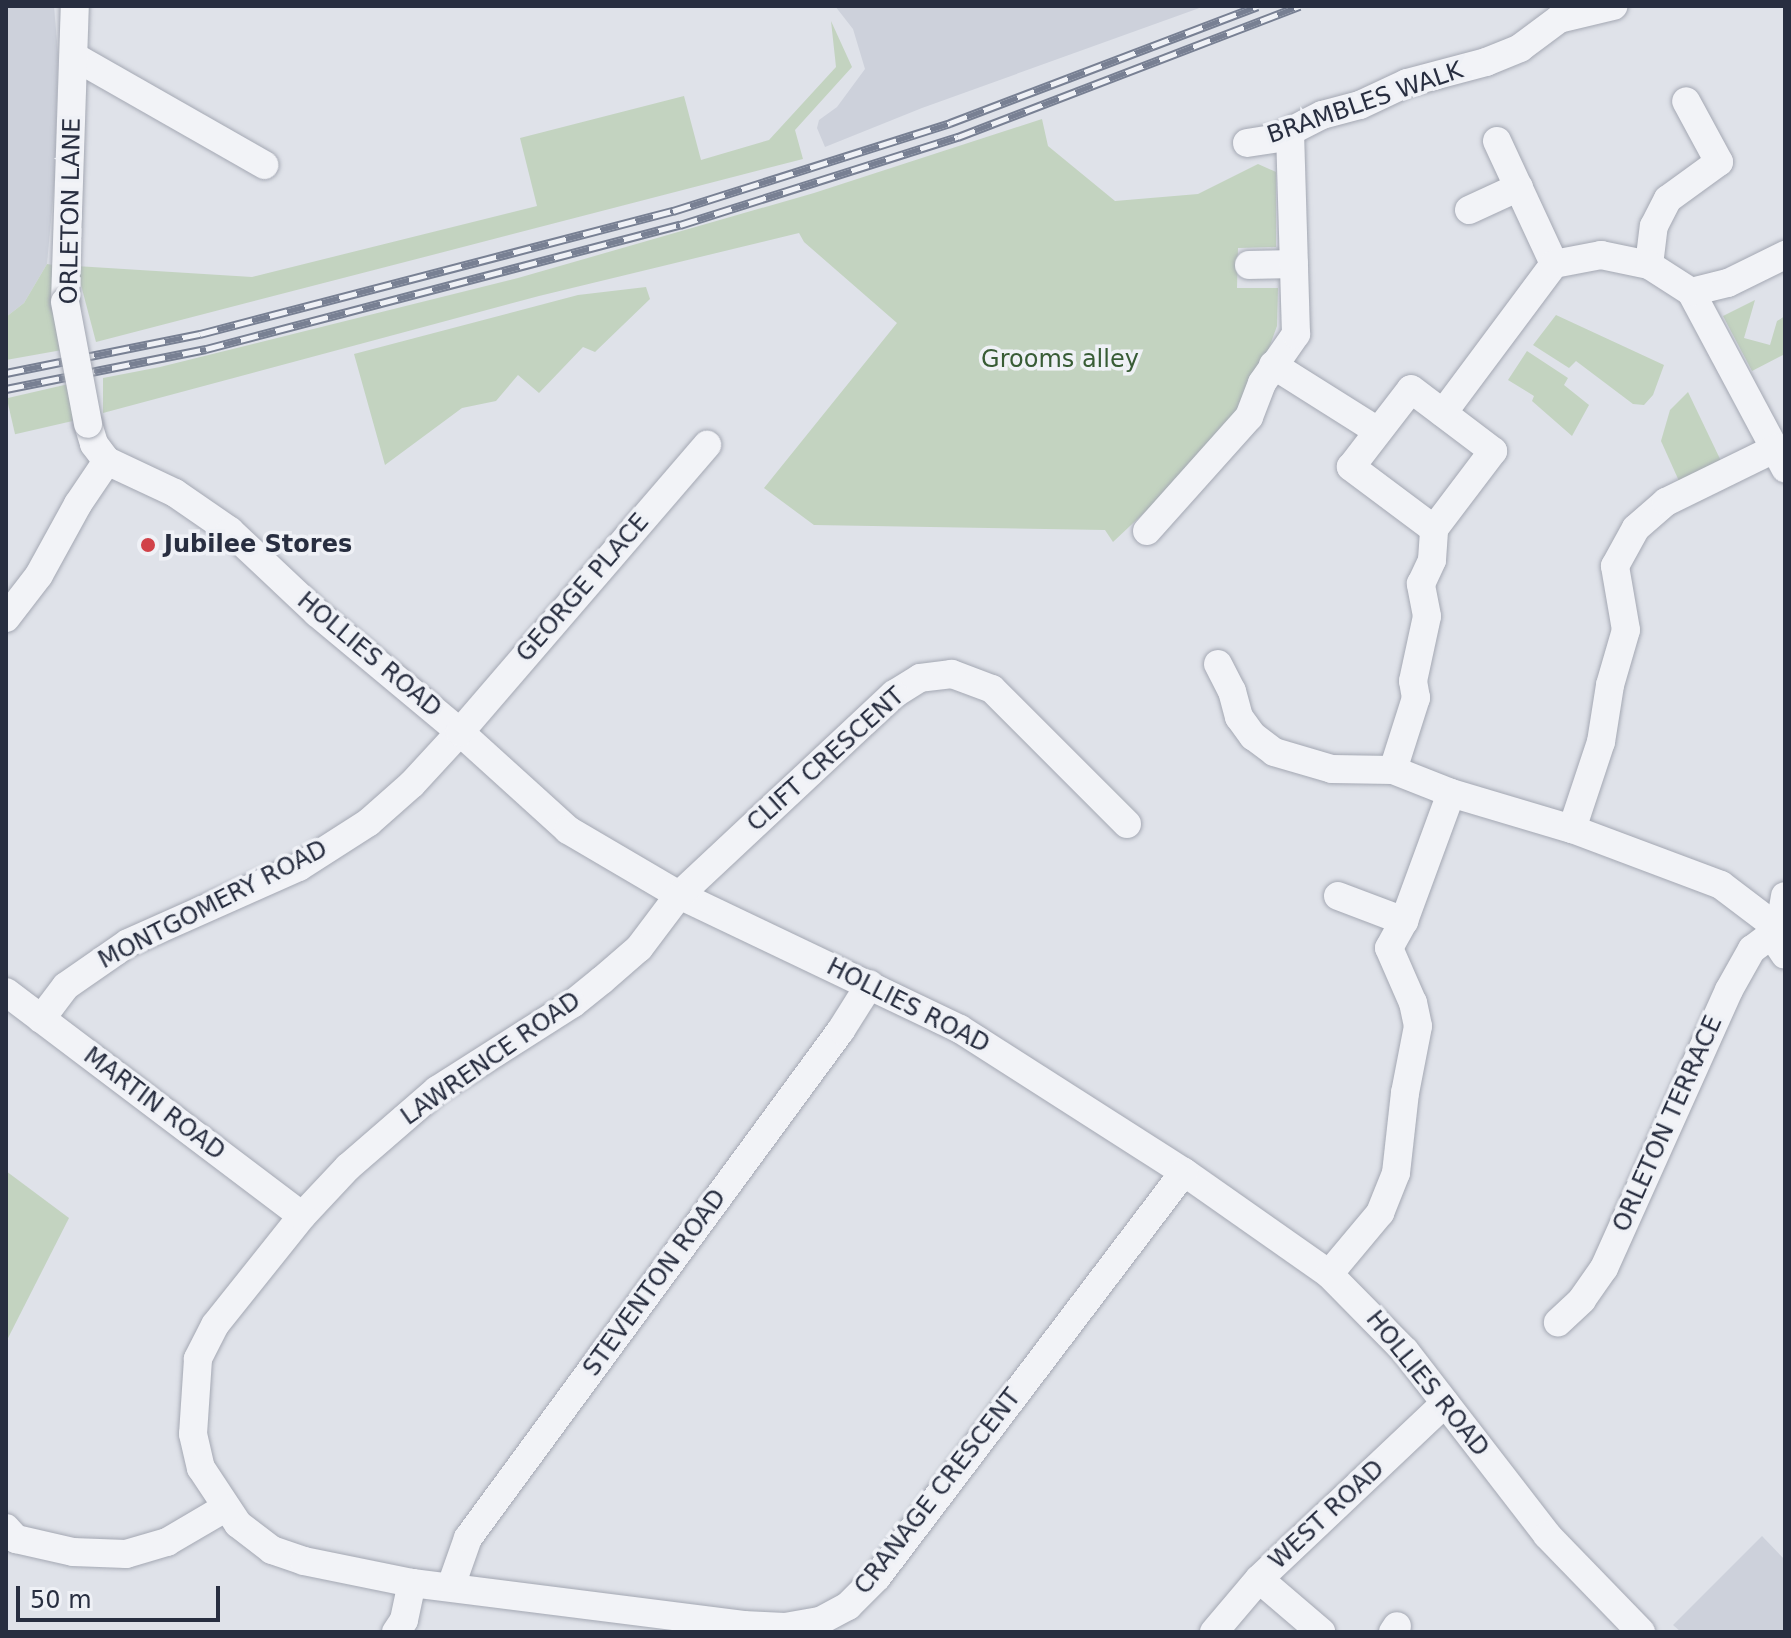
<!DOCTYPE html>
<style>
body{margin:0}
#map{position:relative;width:1791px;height:1638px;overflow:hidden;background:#dfe2e9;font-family:"DejaVu Sans",sans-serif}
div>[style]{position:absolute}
.built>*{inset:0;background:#cdd1db}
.green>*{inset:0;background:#c3d3c0;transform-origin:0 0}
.roads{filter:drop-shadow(0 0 2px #a4a8b3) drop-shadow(0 0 2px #a4a8b3)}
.minor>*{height:28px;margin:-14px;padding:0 14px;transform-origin:14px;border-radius:14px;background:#f2f3f7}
.rail>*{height:9px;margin-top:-4.5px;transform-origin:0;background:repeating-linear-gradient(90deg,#eff1f6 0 18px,#788093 0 36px);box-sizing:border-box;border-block:2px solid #788093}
.bridges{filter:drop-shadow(0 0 2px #a4a8b3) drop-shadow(0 0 2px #a4a8b3)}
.minor-bridge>*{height:28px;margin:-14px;padding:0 14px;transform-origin:14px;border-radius:14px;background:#f2f3f7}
.dots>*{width:22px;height:22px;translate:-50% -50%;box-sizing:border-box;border:4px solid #eff1f6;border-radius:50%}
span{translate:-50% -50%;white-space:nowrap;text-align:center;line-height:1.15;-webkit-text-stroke:7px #eff1f6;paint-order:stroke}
.street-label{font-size:24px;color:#282e40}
.park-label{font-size:24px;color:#385c35}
.poi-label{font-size:24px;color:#282e40;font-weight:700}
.left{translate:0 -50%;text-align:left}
.frame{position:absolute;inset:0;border:8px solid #282e40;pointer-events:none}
.scale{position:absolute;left:16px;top:1586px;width:204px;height:36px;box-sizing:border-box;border:4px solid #282e40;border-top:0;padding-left:10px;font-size:24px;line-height:28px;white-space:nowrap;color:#282e40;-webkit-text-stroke:6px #eff1f6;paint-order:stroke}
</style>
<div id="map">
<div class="built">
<div style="clip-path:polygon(6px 6px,54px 6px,58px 54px,55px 176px,47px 264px,24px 303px,6px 317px)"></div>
<div style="clip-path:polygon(835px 6px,1205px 6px,922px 108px,825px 147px,817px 128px,819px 120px,837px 107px,865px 69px,853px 29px)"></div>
<div style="clip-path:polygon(1762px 1536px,1785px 1560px,1785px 1632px,1681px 1632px,1673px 1625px)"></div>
</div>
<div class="green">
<div style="clip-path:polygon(831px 21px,852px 67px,795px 130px,803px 159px,96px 342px,76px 266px,252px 277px,537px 206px,520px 138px,684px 96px,701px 160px,769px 140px,836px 67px)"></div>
<div style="clip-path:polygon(1042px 119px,1048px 146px,1115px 201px,1198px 194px,1258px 164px,1276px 172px,1276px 247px,1238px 248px,1237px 288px,1278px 288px,1277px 326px,1265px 359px,1242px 405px,1182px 477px,1113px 542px,1105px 530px,814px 525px,764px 488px,897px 323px,804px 242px,799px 233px,539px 296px,103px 413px,103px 378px,160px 367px,518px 278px,814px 193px)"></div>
<div style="clip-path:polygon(47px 264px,54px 265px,62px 350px,6px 360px,6px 317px,24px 303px)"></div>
<div style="clip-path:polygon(646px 287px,650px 299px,595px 352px,583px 347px,539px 393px,518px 375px,496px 401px,462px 408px,385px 465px,354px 354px,578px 295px)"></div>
<div style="clip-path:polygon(1755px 300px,1744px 338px,1770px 345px,1777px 321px,1785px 316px,1785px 354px,1752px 371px,1723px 316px)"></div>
<div style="clip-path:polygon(1556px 315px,1664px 365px,1653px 395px,1644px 405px,1633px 404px,1576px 361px,1569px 368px,1533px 345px)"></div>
<div style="clip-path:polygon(1527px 351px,1568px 378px,1564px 385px,1589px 405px,1572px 436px,1532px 401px,1534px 396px,1508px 380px)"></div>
<div style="left:73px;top:383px;width:37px;height:68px;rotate:77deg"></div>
<div style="clip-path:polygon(1688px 392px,1721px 461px,1679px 481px,1661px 441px,1670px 410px)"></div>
<div style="clip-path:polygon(6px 1171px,69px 1218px,6px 1342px)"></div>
</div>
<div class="roads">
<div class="minor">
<div style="left:75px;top:57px;width:218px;rotate:29.7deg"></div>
<div style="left:1497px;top:141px;width:136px;rotate:65.1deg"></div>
<div style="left:1247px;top:143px;width:30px;rotate:-9deg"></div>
<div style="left:1277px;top:138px;width:51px;rotate:-27.1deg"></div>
<div style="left:1322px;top:115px;width:39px;rotate:-15deg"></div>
<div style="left:1360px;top:105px;width:52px;rotate:-25.1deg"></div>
<div style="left:1407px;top:83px;width:82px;rotate:-14.9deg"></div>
<div style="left:1486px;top:62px;width:37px;rotate:-22deg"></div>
<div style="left:1520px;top:48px;width:49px;rotate:-36.6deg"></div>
<div style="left:1559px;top:19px;width:56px;rotate:-13.5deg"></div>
<div style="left:1469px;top:210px;width:55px;rotate:-24.7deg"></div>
<div style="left:1249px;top:265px;width:45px;rotate:-1.3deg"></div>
<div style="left:1649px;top:265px;width:39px;rotate:-83deg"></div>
<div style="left:1654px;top:226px;width:30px;rotate:-63deg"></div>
<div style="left:1668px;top:199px;width:63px;rotate:-36deg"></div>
<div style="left:1719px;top:162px;width:69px;rotate:-118.4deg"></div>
<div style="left:1691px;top:292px;width:200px;rotate:61.9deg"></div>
<div style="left:65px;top:302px;width:296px;rotate:-88.1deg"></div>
<div style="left:1273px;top:365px;width:124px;rotate:32.2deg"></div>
<div style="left:1411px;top:389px;width:103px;rotate:37.1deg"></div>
<div style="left:1493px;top:451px;width:98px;rotate:127.1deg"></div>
<div style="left:1434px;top:529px;width:104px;rotate:-143.2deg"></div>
<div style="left:1351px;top:467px;width:98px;rotate:-52.4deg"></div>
<div style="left:1443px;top:413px;width:186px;rotate:-53.3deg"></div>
<div style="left:1554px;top:264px;width:48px;rotate:-10.8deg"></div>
<div style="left:1601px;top:255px;width:49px;rotate:11.8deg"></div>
<div style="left:1649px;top:265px;width:50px;rotate:32.7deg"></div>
<div style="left:1691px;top:292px;width:38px;rotate:-14deg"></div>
<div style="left:1728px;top:283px;width:64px;rotate:-26.2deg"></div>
<div style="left:88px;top:424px;width:21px;rotate:73deg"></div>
<div style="left:94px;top:444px;width:21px;rotate:53deg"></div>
<div style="left:107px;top:461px;width:75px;rotate:25.2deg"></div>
<div style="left:175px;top:493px;width:67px;rotate:34.6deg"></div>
<div style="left:230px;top:531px;width:120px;rotate:43.3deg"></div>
<div style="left:317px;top:613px;width:186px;rotate:39.8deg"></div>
<div style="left:460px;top:732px;width:146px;rotate:42.2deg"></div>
<div style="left:568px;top:830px;width:129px;rotate:30.4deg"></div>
<div style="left:679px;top:895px;width:311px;rotate:25.5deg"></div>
<div style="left:960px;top:1029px;width:266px;rotate:32.6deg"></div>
<div style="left:1184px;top:1172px;width:177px;rotate:35.1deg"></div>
<div style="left:1329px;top:1274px;width:108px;rotate:45.4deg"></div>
<div style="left:1405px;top:1351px;width:232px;rotate:52.3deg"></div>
<div style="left:1547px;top:1535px;width:135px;rotate:45.9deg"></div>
<div style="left:1147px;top:531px;width:153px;rotate:-48.2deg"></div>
<div style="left:1249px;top:417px;width:36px;rotate:-69deg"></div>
<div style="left:1262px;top:383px;width:60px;rotate:-55.2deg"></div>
<div style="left:1296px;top:334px;width:201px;rotate:-91.7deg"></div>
<div style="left:6px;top:618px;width:54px;rotate:-52.5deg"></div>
<div style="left:39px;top:575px;width:81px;rotate:-61.2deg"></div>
<div style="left:78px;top:504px;width:52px;rotate:-56deg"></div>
<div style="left:1218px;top:664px;width:30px;rotate:63deg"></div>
<div style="left:1232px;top:691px;width:27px;rotate:75deg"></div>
<div style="left:1239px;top:717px;width:24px;rotate:54deg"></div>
<div style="left:1253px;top:736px;width:26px;rotate:37deg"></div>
<div style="left:1274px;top:752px;width:60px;rotate:16.3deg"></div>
<div style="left:1332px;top:769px;width:61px;rotate:0.9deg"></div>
<div style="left:1393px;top:770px;width:62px;rotate:21.6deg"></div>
<div style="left:1451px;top:793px;width:126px;rotate:16.6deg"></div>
<div style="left:1572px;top:829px;width:159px;rotate:20.6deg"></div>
<div style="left:1721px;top:885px;width:73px;rotate:37.2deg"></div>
<div style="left:1779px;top:929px;width:34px;rotate:143deg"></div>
<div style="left:1752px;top:949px;width:47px;rotate:119.3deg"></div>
<div style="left:1729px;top:990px;width:305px;rotate:114.2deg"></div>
<div style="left:1604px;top:1268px;width:39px;rotate:125deg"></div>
<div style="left:1582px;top:1300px;width:33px;rotate:137deg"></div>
<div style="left:1393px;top:770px;width:76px;rotate:-72.3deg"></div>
<div style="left:1416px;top:698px;width:17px;rotate:-100deg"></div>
<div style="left:1413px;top:681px;width:66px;rotate:-77.8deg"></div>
<div style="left:1427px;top:616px;width:33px;rotate:-101deg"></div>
<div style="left:1421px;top:584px;width:26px;rotate:-65deg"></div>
<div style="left:1432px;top:560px;width:31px;rotate:-86deg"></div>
<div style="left:1127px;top:824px;width:191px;rotate:-135deg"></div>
<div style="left:992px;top:689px;width:43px;rotate:-159.4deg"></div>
<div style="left:952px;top:674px;width:32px;rotate:173deg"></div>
<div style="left:920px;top:678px;width:31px;rotate:148deg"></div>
<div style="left:894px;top:694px;width:294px;rotate:136.9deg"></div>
<div style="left:679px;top:895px;width:66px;rotate:127deg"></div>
<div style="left:639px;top:948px;width:49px;rotate:139.1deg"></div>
<div style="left:602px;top:980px;width:38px;rotate:141deg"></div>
<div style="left:572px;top:1004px;width:160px;rotate:147.5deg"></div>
<div style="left:437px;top:1090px;width:118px;rotate:139.1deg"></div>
<div style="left:348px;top:1167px;width:67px;rotate:133.2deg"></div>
<div style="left:302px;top:1216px;width:139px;rotate:128.6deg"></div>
<div style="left:215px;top:1325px;width:38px;rotate:117deg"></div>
<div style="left:198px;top:1359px;width:75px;rotate:93.8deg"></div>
<div style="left:193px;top:1434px;width:35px;rotate:77deg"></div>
<div style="left:201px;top:1468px;width:67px;rotate:56.5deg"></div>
<div style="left:238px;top:1524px;width:43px;rotate:37.4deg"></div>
<div style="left:272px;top:1550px;width:34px;rotate:19deg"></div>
<div style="left:304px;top:1561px;width:110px;rotate:11.5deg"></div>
<div style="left:412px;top:1583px;width:334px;rotate:7.2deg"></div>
<div style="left:743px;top:1625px;width:42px;rotate:2.7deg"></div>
<div style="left:785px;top:1627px;width:36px;rotate:-10deg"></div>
<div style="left:820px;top:1621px;width:32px;rotate:-28deg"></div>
<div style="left:848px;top:1606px;width:41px;rotate:-45deg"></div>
<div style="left:877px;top:1577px;width:508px;rotate:-52.84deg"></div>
<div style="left:1572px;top:829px;width:92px;rotate:-71.6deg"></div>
<div style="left:1601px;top:742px;width:58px;rotate:-81deg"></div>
<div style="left:1610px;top:685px;width:57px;rotate:-73.8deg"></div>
<div style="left:1626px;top:630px;width:65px;rotate:-99.8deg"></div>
<div style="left:1615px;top:566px;width:43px;rotate:-61.1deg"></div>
<div style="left:1636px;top:528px;width:40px;rotate:-41deg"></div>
<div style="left:1666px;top:502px;width:123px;rotate:-26.1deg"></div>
<div style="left:1338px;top:896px;width:71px;rotate:20.7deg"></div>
<div style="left:1785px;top:896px;width:48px;rotate:99.7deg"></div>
<div style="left:1777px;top:943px;width:14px;rotate:56deg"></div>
<div style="left:6px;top:992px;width:371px;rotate:37.1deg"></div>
<div style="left:41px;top:1019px;width:41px;rotate:-52.9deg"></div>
<div style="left:66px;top:986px;width:75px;rotate:-34.7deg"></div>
<div style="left:128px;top:943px;width:187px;rotate:-24deg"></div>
<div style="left:299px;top:867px;width:83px;rotate:-32.7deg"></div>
<div style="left:369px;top:822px;width:57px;rotate:-41.5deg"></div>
<div style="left:412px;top:784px;width:71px;rotate:-47.3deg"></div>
<div style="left:460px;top:732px;width:379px;rotate:-49.3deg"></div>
<div style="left:1329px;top:1274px;width:80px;rotate:-50.1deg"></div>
<div style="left:1380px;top:1213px;width:43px;rotate:-68.2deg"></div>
<div style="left:1396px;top:1173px;width:81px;rotate:-83.6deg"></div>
<div style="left:1405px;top:1093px;width:68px;rotate:-79deg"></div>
<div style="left:1418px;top:1026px;width:24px;rotate:-102deg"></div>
<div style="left:1413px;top:1003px;width:60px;rotate:-113.6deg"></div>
<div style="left:1389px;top:948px;width:31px;rotate:-61deg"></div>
<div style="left:1404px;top:921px;width:136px;rotate:-69.8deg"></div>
<div style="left:6px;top:1528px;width:15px;rotate:48deg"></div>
<div style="left:16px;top:1539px;width:58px;rotate:12.8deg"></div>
<div style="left:73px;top:1552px;width:53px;rotate:2.2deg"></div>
<div style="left:126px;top:1554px;width:43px;rotate:-16.3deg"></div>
<div style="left:167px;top:1542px;width:67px;rotate:-30.4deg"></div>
<div style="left:1259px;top:1579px;width:82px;rotate:40.5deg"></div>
<div style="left:451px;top:1586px;width:51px;rotate:-70.5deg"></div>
<div style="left:468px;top:1538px;width:630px;rotate:-53.71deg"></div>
<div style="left:841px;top:1030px;width:54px;rotate:-57.8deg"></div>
<div style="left:396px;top:1632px;width:14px;rotate:-56deg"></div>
<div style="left:404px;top:1620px;width:38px;rotate:-78deg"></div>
<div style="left:1214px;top:1632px;width:70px;rotate:-49.7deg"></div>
<div style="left:1259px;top:1579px;width:256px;rotate:-43.4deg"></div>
<div style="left:1393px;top:1632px;width:7px;rotate:-56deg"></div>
</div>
</div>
<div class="rail">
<div style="left:6px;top:373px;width:198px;rotate:-11.4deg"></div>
<div style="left:200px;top:334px;width:489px;rotate:-14.6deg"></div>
<div style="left:673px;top:211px;width:291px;rotate:-17.6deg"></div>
<div style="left:950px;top:123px;width:329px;rotate:-20.8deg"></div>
<div style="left:6px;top:389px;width:204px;rotate:-11.3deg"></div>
<div style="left:206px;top:349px;width:490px;rotate:-14.7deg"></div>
<div style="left:680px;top:225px;width:292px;rotate:-17.6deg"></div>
<div style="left:958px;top:137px;width:366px;rotate:-21deg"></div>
</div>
<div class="bridges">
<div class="minor-bridge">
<div style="left:65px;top:302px;width:124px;rotate:79.3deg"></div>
</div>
</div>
<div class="dots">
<div style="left:148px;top:545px;background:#d14249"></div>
</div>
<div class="street-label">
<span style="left:1365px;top:103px;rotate:-19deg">BRAMBLES WALK</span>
<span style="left:71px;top:211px;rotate:-89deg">ORLETON LANE</span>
<span style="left:583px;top:588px;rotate:-49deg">GEORGE PLACE</span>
<span style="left:369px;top:655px;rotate:40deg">HOLLIES ROAD</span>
<span style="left:826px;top:760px;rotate:-42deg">CLIFT CRESCENT</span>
<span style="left:213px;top:905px;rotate:-27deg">MONTGOMERY ROAD</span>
<span style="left:908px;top:1006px;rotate:27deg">HOLLIES ROAD</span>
<span style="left:491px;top:1059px;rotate:-35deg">LAWRENCE ROAD</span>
<span style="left:154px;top:1104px;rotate:37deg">MARTIN ROAD</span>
<span style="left:1668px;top:1124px;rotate:-66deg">ORLETON TERRACE</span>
<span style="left:655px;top:1283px;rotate:-54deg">STEVENTON ROAD</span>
<span style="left:1427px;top:1384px;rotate:51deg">HOLLIES ROAD</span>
<span style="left:938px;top:1492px;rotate:-52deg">CRANAGE CRESCENT</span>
<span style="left:1327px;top:1515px;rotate:-43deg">WEST ROAD</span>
</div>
<div class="park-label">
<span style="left:1060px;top:360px">Grooms alley</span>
</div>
<div class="poi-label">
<span class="left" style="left:164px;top:545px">Jubilee Stores</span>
</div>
<div class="frame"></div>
<div class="scale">50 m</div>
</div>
